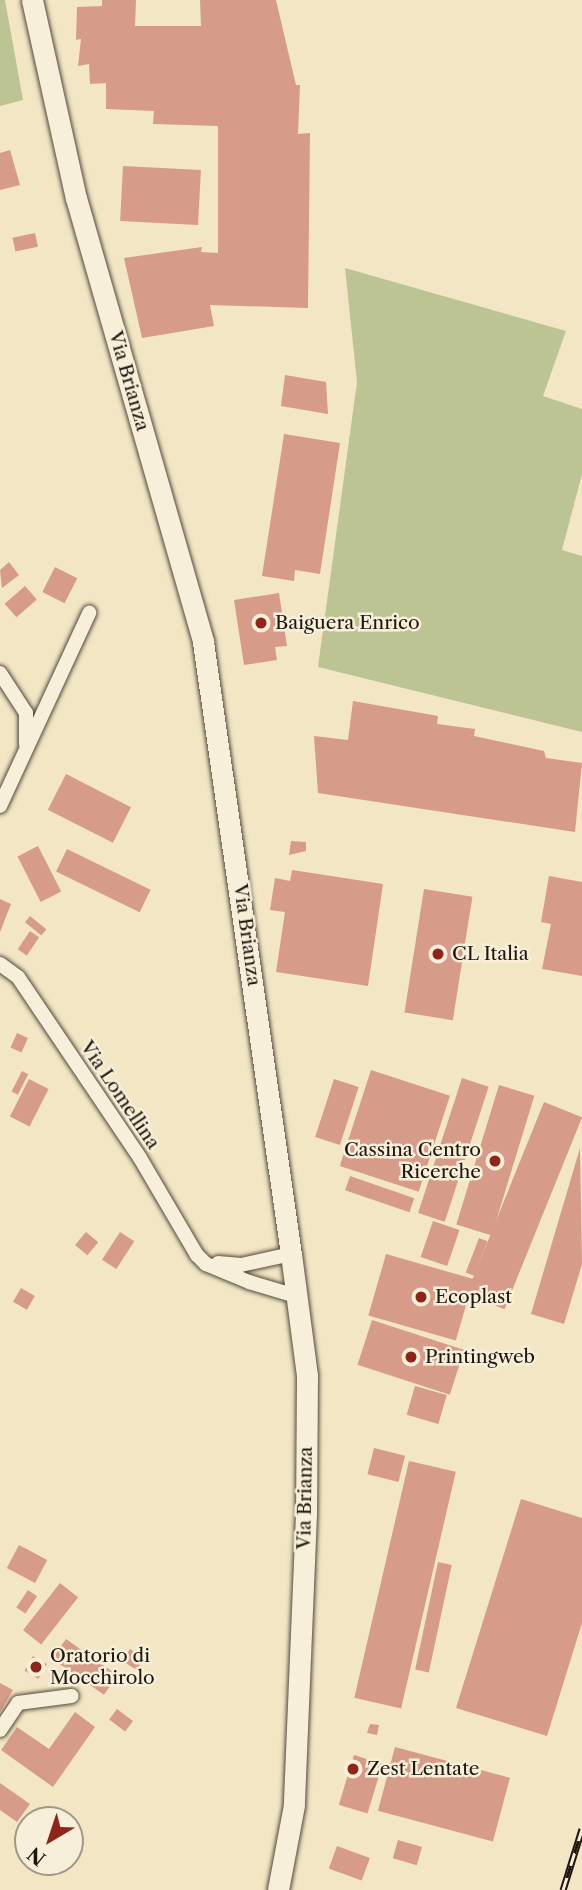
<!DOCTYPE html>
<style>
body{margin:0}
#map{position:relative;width:582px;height:1890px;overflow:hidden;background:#f2e6c5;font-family:"Libre Caslon Text",serif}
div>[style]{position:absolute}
.green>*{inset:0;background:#bcc494}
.building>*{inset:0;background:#d79b89;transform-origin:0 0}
.roads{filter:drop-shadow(0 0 2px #544a3c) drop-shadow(0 0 2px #544a3c)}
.street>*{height:14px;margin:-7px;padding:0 7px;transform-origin:7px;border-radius:7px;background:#f7efd9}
.secondary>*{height:21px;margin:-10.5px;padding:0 10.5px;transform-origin:10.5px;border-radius:10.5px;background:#f7efd9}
.rail>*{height:7px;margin-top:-3.5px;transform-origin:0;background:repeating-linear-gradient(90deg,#f7efd9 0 13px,#1f160e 0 26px);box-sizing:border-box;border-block:2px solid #1f160e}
.dots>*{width:19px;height:19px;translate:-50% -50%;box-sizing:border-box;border:4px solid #f7efd9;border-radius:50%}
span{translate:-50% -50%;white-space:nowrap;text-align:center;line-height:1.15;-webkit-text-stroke:5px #f7efd9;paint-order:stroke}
.street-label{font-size:19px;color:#1f160e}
.poi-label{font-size:19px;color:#1f160e}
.left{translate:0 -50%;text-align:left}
.right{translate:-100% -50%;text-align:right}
.north{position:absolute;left:14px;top:1806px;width:70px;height:70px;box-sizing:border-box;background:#f7efd9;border:2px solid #a19888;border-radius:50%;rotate:219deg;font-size:19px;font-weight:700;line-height:28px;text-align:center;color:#1f160e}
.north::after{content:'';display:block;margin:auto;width:24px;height:32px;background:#8f2418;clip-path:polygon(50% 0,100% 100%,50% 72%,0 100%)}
</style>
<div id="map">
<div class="green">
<div style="clip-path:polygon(0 0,5px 0,23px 100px,0 106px)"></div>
<div style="clip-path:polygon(345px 268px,566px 331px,543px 396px,582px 409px,582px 474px,562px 550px,582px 556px,582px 732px,318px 667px,357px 382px)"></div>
</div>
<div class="building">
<div style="clip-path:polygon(102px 0,136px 0,135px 26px,201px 26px,200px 0,276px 0,296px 85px,300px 85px,298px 134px,310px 133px,308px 308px,210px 305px,214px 326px,142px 338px,124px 258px,202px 247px,201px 252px,218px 253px,218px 126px,153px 124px,154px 111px,106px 109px,106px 83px,90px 84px,89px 64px,78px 66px,81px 39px,76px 40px,77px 7px,102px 6px)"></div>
<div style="clip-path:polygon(10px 150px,20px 185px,0 190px,0 153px)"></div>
<div style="left:123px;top:166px;width:78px;height:55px;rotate:3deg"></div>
<div style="left:35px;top:233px;width:14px;height:23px;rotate:78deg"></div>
<div style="clip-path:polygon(285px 375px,326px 382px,328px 414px,281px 406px)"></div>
<div style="clip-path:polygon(284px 434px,340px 443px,320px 574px,295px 570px,294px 581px,262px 576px)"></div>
<div style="clip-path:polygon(9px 562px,19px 575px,2px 588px,0 570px)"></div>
<div style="left:55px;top:567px;width:25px;height:28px;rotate:27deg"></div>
<div style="left:25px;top:586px;width:18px;height:27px;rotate:49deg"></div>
<div style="clip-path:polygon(279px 593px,287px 646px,275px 647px,277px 660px,244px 665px,234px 600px)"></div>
<div style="clip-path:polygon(353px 701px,438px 716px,437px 724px,475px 729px,474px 736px,544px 751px,546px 758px,582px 763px,575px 832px,318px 793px,314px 736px,348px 740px)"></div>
<div style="left:66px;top:774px;width:73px;height:40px;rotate:27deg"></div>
<div style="clip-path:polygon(291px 841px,306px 842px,306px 851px,289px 855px)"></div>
<div style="left:38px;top:846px;width:51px;height:23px;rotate:63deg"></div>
<div style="left:67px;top:849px;width:93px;height:25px;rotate:26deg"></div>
<div style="clip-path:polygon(292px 870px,383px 884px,368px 986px,276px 972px,285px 912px,270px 910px,275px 878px,290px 881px)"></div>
<div style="clip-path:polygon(549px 876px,582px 882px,582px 976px,542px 969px,551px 924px,541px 922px)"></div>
<div style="left:424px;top:889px;width:49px;height:125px;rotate:9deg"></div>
<div style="clip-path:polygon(0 899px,11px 904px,0 932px)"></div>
<div style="left:30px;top:916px;width:21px;height:8px;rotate:39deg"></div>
<div style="left:30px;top:931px;width:11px;height:22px;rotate:34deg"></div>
<div style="left:17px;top:1033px;width:12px;height:16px;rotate:24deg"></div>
<div style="left:371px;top:1070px;width:83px;height:101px;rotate:18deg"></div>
<div style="left:22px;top:1071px;width:7px;height:23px;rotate:27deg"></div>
<div style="left:462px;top:1078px;width:28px;height:142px;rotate:18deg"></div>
<div style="left:29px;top:1079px;width:22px;height:42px;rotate:27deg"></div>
<div style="left:334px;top:1079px;width:26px;height:61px;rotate:18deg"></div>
<div style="left:499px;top:1085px;width:37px;height:146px;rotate:17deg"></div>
<div style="left:544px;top:1102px;width:41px;height:207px;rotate:22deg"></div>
<div style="clip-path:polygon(580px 1148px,582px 1264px,564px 1324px,531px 1314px)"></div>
<div style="left:350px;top:1176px;width:68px;height:15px;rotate:19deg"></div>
<div style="left:433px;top:1221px;width:28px;height:38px;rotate:19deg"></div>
<div style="left:86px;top:1232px;width:16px;height:17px;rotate:40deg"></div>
<div style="left:120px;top:1232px;width:17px;height:33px;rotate:33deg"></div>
<div style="left:479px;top:1238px;width:9px;height:37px;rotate:21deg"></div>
<div style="left:386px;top:1254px;width:91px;height:64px;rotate:16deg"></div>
<div style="left:21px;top:1288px;width:16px;height:16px;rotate:30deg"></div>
<div style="left:372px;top:1320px;width:97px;height:47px;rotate:18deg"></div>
<div style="left:415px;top:1386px;width:33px;height:30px;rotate:16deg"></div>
<div style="left:374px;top:1448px;width:32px;height:27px;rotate:14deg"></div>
<div style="left:409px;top:1461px;width:48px;height:243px;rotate:13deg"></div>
<div style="clip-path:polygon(521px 1499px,582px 1518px,582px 1623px,547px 1736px,456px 1708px)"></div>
<div style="left:19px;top:1545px;width:32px;height:26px;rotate:28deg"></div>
<div style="left:438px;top:1562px;width:14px;height:110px;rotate:12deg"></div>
<div style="left:60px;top:1583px;width:23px;height:60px;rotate:38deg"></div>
<div style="left:28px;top:1590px;width:11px;height:21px;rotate:34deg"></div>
<div style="left:66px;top:1639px;width:63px;height:24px;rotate:35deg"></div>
<div style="left:130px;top:1649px;width:17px;height:14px;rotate:33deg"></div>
<div style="left:33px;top:1656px;width:16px;height:17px;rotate:30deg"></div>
<div style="clip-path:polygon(0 1683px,13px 1690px,0 1712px)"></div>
<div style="left:117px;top:1709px;width:20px;height:13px;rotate:37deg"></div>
<div style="clip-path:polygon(75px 1712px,95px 1727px,53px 1787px,1px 1750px,17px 1727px,49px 1749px)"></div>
<div style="clip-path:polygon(370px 1724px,379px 1725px,377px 1735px,367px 1733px)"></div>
<div style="left:395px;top:1747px;width:119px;height:66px;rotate:15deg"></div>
<div style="left:354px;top:1755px;width:30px;height:52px;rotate:17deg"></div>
<div style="clip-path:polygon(0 1783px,30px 1804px,17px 1822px,0 1810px)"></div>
<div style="left:398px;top:1840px;width:25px;height:19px;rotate:16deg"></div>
<div style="left:337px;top:1846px;width:35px;height:24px;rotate:20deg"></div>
</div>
<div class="roads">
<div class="street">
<div style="left:0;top:673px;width:48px;rotate:57deg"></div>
<div style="left:26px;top:713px;width:31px;rotate:90deg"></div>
<div style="left:0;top:806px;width:213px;rotate:-65.2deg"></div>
<div style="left:0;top:964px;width:22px;rotate:36deg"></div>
<div style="left:18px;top:977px;width:218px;rotate:56deg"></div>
<div style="left:140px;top:1158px;width:113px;rotate:59.6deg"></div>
<div style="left:197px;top:1255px;width:13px;rotate:45deg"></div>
<div style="left:206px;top:1264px;width:47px;rotate:22.7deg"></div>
<div style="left:249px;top:1282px;width:49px;rotate:16.6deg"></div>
<div style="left:218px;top:1263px;width:23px;rotate:5deg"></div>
<div style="left:241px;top:1265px;width:51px;rotate:-12.4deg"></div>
<div style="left:0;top:1730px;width:32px;rotate:-56deg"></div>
<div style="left:18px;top:1703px;width:54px;rotate:-7.4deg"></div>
</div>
<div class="secondary">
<div style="left:32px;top:0;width:203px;rotate:77.5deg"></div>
<div style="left:76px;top:198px;width:462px;rotate:74deg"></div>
<div style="left:203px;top:642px;width:618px;rotate:81.82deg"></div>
<div style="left:291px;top:1254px;width:123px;rotate:82.5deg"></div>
<div style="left:307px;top:1376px;width:138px;rotate:90.4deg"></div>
<div style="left:306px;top:1514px;width:291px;rotate:92.4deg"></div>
<div style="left:294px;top:1805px;width:86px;rotate:100.7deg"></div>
</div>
</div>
<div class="rail">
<div style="left:563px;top:1890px;width:64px;rotate:-72.7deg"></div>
</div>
<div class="dots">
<div style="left:261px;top:623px;background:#8f2418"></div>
<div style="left:438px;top:954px;background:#8f2418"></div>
<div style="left:495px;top:1161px;background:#8f2418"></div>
<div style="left:421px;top:1297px;background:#8f2418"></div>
<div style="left:411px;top:1357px;background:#8f2418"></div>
<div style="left:36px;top:1667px;background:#8f2418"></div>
<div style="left:353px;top:1769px;background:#8f2418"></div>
</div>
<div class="street-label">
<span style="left:129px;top:381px;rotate:74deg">Via Brianza</span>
<span style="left:247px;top:935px;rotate:82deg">Via Brianza</span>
<span style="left:120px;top:1095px;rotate:56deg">Via Lomellina</span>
<span style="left:305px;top:1498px;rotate:-89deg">Via Brianza</span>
</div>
<div class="poi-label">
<span class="left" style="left:275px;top:623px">Baiguera Enrico</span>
<span class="left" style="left:452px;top:954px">CL Italia</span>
<span class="right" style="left:481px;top:1161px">Cassina Centro<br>Ricerche</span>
<span class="left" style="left:435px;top:1297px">Ecoplast</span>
<span class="left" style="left:425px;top:1357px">Printingweb</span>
<span class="left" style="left:50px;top:1667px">Oratorio di<br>Mocchirolo</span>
<span class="left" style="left:367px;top:1769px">Zest Lentate</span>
</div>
<div class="north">N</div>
</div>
